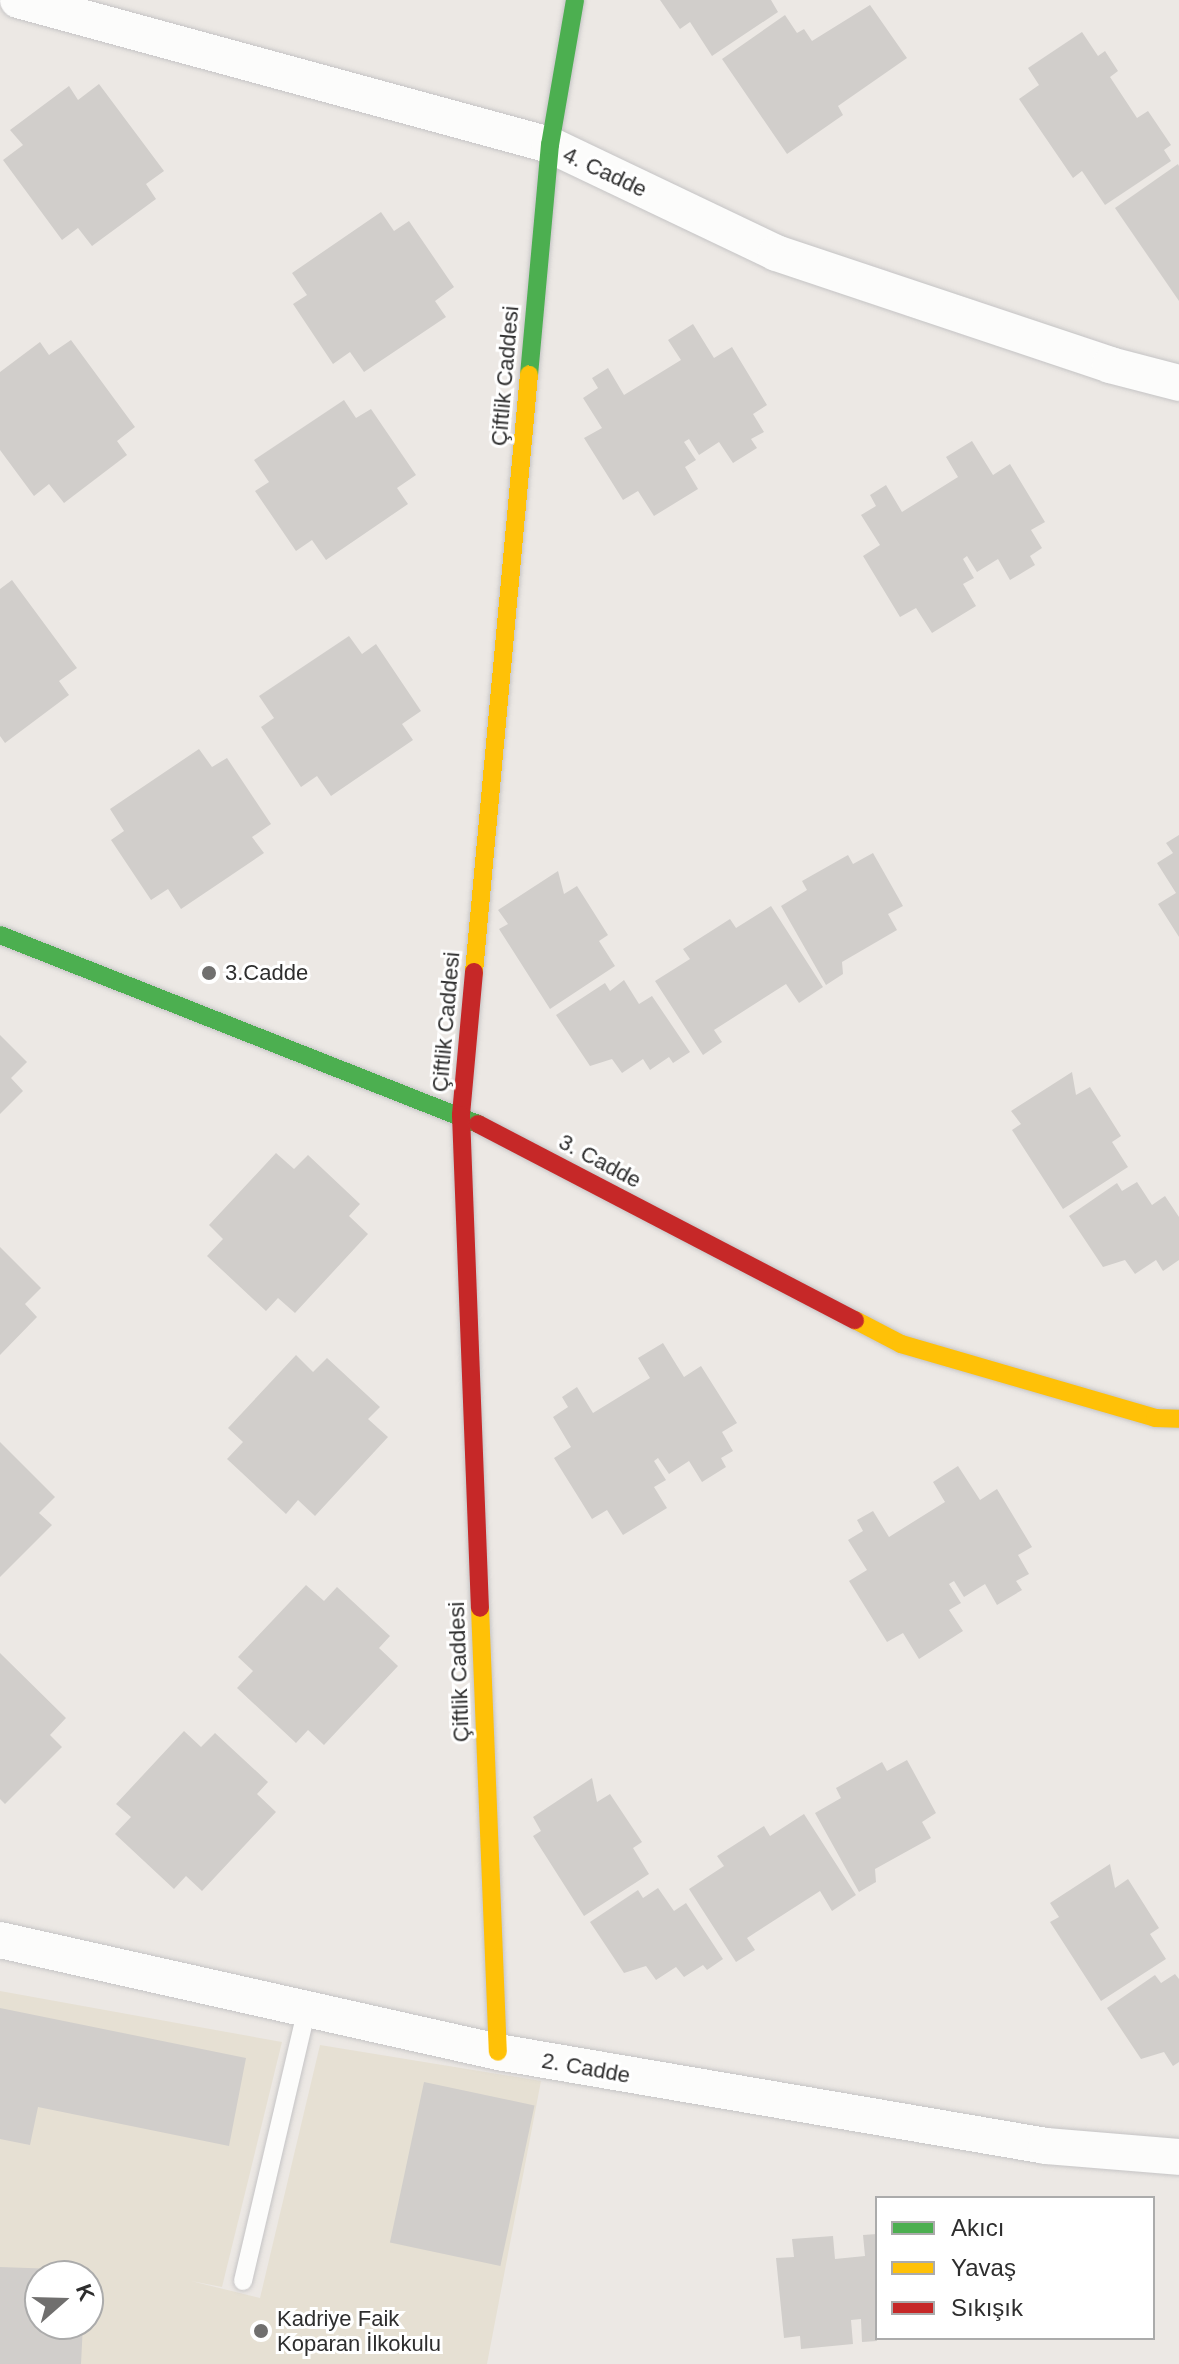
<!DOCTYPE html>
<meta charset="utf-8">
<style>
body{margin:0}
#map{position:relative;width:1179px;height:2364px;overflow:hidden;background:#ece8e4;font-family:Arial,sans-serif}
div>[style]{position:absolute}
.education>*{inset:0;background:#e6e0d3}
.building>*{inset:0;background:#d1cecb;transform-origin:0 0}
.roads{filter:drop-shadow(0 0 2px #c5c4c5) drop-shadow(0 0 2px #c5c4c5)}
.lane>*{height:18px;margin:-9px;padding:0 9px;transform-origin:9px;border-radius:9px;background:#fcfcfb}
.street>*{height:36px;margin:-18px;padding:0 18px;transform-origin:18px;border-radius:18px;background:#fcfcfb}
.fast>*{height:18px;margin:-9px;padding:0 9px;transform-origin:9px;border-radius:9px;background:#4caf50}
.slow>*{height:18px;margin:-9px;padding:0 9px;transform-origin:9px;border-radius:9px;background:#ffc107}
.jam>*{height:18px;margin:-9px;padding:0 9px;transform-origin:9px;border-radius:9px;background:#c62828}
.dots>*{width:22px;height:22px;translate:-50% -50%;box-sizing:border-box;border:4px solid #fff;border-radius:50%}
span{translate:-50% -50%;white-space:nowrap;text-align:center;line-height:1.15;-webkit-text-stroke:6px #fff;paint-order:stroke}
.street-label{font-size:22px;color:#2e2e2e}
.poi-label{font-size:22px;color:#2e2e2e}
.left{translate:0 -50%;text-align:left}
.legend{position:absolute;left:875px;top:2196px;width:280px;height:144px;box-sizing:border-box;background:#fff;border:2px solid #ababab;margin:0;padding:10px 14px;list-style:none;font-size:24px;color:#2e2e2e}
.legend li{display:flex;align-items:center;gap:16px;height:40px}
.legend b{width:40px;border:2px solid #ababab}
.north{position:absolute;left:24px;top:2260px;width:80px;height:80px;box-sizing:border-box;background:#fff;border:2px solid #ababab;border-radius:50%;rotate:70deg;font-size:22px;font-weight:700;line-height:32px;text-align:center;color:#2e2e2e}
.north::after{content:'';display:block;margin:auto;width:28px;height:36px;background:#706f6e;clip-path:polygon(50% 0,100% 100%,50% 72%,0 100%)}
</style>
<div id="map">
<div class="education">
<div style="clip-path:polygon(evenodd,0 1991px,282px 2042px,222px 2287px,191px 2281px,260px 2298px,320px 2045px,541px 2081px,487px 2364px,0 2364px,0 1991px,40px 2276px,88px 2276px,88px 2324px,40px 2324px,40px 2276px)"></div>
</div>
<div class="building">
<div style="clip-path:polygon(660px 0,771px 0,778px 12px,712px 56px,690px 22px,680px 29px)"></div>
<div style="clip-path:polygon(870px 5px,907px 58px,838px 106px,843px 115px,787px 154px,722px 59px,785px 15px,797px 33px,804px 29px,812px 41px)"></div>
<div style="clip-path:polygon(1082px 32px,1098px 56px,1105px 51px,1118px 71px,1110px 77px,1137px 118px,1148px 111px,1171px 145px,1164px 150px,1171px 161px,1105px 205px,1082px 171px,1073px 178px,1019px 99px,1039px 85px,1028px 68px)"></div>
<div style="clip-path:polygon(99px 84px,164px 171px,146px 184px,156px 199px,92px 246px,78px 228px,62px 240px,3px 160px,23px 145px,10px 130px,69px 86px,78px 100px)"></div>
<div style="clip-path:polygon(1178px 164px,1179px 166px,1179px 301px,1115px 208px)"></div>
<div style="clip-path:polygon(381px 212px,394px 231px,409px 221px,454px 287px,435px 301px,446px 317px,364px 372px,350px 352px,333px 364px,293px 304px,307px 295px,292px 273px)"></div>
<div style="clip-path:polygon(693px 324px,714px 358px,732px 347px,767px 405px,753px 414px,764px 432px,751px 439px,757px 448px,733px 463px,719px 442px,699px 455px,689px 439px,684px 442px,696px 460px,685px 467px,698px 489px,654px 516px,638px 491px,623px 500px,584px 438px,602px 428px,583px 398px,598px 388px,592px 378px,608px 368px,624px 395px,681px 360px,668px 340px)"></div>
<div style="clip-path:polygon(71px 340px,135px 427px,117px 441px,127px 455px,64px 503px,49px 484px,34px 496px,0 450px,0 372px,40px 342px,49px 355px)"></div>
<div style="clip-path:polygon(344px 400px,356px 418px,371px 409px,416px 475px,397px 488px,408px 504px,326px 560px,312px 540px,296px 551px,255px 491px,269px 482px,254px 460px)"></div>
<div style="clip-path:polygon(972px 441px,993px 475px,1010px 464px,1045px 522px,1031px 530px,1042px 548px,1030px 556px,1035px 565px,1010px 580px,998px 559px,977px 572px,967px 556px,963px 559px,974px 578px,963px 584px,976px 606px,932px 633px,916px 608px,900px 617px,863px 556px,880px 545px,861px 515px,876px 506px,870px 495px,886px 485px,902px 512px,958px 477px,946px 457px)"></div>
<div style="clip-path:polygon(12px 580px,77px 668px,59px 681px,69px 695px,5px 743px,0 736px,0 589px)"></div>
<div style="clip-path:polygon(349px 636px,362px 654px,376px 644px,421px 711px,402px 724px,413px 740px,331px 796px,317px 776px,301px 787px,261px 727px,274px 718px,259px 696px)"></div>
<div style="clip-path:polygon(199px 749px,212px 767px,227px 758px,271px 824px,252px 837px,264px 853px,181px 909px,168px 889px,151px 900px,111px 840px,124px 831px,110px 809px)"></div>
<div style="clip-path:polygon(1179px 835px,1179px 937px,1158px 904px,1176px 893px,1157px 863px,1173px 853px,1166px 843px)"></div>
<div style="clip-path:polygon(873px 853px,903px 906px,888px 914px,897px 930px,842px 962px,843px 974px,826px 985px,781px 906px,807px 890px,802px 881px,848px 855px,853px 864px)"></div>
<div style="clip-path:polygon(558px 871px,564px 894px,577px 886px,608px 935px,599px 941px,615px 966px,550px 1009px,499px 929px,508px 924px,498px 910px)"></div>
<div style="clip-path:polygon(771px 906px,823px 987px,799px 1003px,786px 984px,714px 1030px,722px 1042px,703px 1055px,655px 981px,690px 959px,683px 949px,730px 919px,736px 928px)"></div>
<div style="clip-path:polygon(624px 980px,639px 1004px,652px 996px,690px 1052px,673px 1063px,669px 1057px,650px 1070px,643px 1059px,622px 1073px,612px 1059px,590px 1066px,556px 1015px,605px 983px,610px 991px)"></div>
<div style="clip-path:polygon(0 1035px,27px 1062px,11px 1078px,23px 1091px,0 1114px)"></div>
<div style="clip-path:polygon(1072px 1072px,1076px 1095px,1090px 1087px,1121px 1136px,1112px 1142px,1128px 1167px,1063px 1209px,1012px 1130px,1021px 1124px,1011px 1111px)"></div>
<div style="clip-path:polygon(276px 1153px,294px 1169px,308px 1155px,360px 1204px,349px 1216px,368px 1234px,295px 1313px,278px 1298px,266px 1311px,207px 1256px,223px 1239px,209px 1225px)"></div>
<div style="clip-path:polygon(1137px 1182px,1152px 1205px,1165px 1196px,1179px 1217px,1179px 1260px,1163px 1271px,1156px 1260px,1135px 1274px,1125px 1260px,1103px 1267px,1069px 1216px,1117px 1183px,1122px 1191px)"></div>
<div style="clip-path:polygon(0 1247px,41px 1288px,25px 1304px,37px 1317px,0 1355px)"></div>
<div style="clip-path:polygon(663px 1343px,684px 1377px,701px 1366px,737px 1423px,722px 1432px,733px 1451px,721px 1458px,726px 1467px,702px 1482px,689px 1461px,669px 1474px,658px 1458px,654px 1461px,666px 1480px,654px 1487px,667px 1508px,623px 1535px,607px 1510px,592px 1519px,554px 1458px,571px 1447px,553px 1417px,568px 1407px,562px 1397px,577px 1387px,593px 1413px,650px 1378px,638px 1358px)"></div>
<div style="clip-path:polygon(296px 1355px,313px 1372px,327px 1358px,380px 1407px,368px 1419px,388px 1437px,315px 1516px,298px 1500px,286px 1514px,227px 1459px,243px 1442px,228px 1428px)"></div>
<div style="clip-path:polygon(0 1442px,55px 1497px,39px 1513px,52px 1525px,0 1577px)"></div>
<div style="clip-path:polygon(958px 1466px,980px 1500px,997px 1489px,1032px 1547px,1018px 1555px,1029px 1574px,1016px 1581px,1022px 1590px,997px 1605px,985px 1584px,964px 1597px,954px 1581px,949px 1584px,961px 1603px,949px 1610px,963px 1631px,919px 1659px,903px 1633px,887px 1642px,849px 1581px,867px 1570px,848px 1540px,863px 1531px,857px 1520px,873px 1511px,889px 1537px,945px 1502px,933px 1482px)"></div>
<div style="clip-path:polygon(306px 1585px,324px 1601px,337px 1587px,390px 1636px,379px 1648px,398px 1666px,324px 1745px,308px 1730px,296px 1743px,237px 1688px,253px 1671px,238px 1657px)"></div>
<div style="clip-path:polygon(0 1653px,66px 1718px,50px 1735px,62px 1747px,5px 1804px,0 1799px)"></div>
<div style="clip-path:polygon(184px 1731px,201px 1747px,215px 1733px,268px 1782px,257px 1794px,276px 1812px,202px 1891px,186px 1876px,174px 1889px,115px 1834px,131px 1817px,116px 1804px)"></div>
<div style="clip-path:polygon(907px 1760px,936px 1813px,922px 1822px,931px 1838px,875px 1869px,876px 1882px,859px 1892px,815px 1813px,841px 1798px,836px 1788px,882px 1762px,887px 1771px)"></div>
<div style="clip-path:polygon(592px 1778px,597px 1802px,610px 1794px,642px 1842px,633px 1848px,649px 1874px,584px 1916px,533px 1836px,541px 1831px,533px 1817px)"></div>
<div style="clip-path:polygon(804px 1814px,856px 1895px,832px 1911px,820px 1891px,747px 1938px,755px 1950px,736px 1962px,689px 1889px,724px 1866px,717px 1856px,764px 1826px,770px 1836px)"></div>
<div style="clip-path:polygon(1110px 1864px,1115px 1888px,1128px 1879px,1159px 1928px,1150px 1934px,1166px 1959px,1101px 2001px,1050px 1922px,1059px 1917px,1050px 1903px)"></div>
<div style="clip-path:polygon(658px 1888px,674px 1911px,686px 1903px,723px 1959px,707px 1970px,703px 1965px,684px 1977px,676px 1967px,656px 1980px,646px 1966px,624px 1973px,590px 1922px,638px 1890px,643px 1898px)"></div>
<div style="clip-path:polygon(1175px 1974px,1179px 1979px,1179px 2062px,1173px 2066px,1164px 2052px,1141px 2059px,1107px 2008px,1155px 1975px,1161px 1983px)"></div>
<div style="clip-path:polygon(0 2008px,246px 2058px,229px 2146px,38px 2107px,30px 2145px,0 2139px)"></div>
<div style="left:424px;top:2082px;width:113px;height:164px;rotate:12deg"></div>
<div style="clip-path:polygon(877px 2234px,877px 2341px,862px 2342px,861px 2319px,851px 2320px,853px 2344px,801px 2349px,800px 2336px,784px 2338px,776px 2258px,794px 2257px,792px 2239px,833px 2236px,835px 2259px,865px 2256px,863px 2235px)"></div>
<div style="clip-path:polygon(0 2267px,84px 2270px,84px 2276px,40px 2276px,40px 2324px,83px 2324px,81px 2364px,0 2364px)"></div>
</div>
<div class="roads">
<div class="lane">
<div style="left:243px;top:2281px;width:279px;rotate:-76.8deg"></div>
</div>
<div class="street">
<div style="left:18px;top:0;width:551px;rotate:15.25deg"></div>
<div style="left:550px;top:145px;width:250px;rotate:25.5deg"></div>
<div style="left:776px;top:253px;width:352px;rotate:18.5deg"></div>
<div style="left:1110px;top:365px;width:71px;rotate:14.6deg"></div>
<div style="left:0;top:1940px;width:510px;rotate:12.67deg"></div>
<div style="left:498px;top:2052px;width:556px;rotate:9.73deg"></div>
<div style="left:1046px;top:2146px;width:133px;rotate:4.7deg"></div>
</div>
<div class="fast">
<div style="left:529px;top:375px;width:231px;rotate:-84.8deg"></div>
<div style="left:550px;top:145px;width:147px;rotate:-80.2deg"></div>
<div style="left:0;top:935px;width:514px;rotate:21.57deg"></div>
</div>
<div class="slow">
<div style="left:474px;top:972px;width:600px;rotate:-84.74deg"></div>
<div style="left:855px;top:1320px;width:52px;rotate:27.6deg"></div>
<div style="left:901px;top:1344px;width:265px;rotate:16.2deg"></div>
<div style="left:1155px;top:1418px;width:24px;rotate:2deg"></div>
<div style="left:480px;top:1608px;width:444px;rotate:87.7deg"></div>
</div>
<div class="jam">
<div style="left:474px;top:972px;width:144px;rotate:95.2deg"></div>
<div style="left:461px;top:1115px;width:493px;rotate:87.8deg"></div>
<div style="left:478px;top:1124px;width:425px;rotate:27.5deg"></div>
</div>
</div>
<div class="dots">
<div style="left:209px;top:973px;background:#706f6e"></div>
<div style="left:261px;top:2331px;background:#706f6e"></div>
</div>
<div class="street-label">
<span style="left:605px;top:172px;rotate:25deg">4. Cadde</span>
<span style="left:505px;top:376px;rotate:-85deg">Çiftlik Caddesi</span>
<span style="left:446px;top:1022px;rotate:-85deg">Çiftlik Caddesi</span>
<span style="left:600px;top:1161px;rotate:28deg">3. Cadde</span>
<span style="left:459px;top:1672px;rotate:-92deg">Çiftlik Caddesi</span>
<span style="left:586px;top:2068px;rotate:10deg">2. Cadde</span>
</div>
<div class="poi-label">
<span class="left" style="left:225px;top:973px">3.Cadde</span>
<span class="left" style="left:277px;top:2331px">Kadriye Faik<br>Koparan İlkokulu</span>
</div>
<ul class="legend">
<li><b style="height:10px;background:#4caf50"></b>Akıcı</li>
<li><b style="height:10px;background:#ffc107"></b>Yavaş</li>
<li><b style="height:10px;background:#c62828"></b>Sıkışık</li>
</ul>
<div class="north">K</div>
</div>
